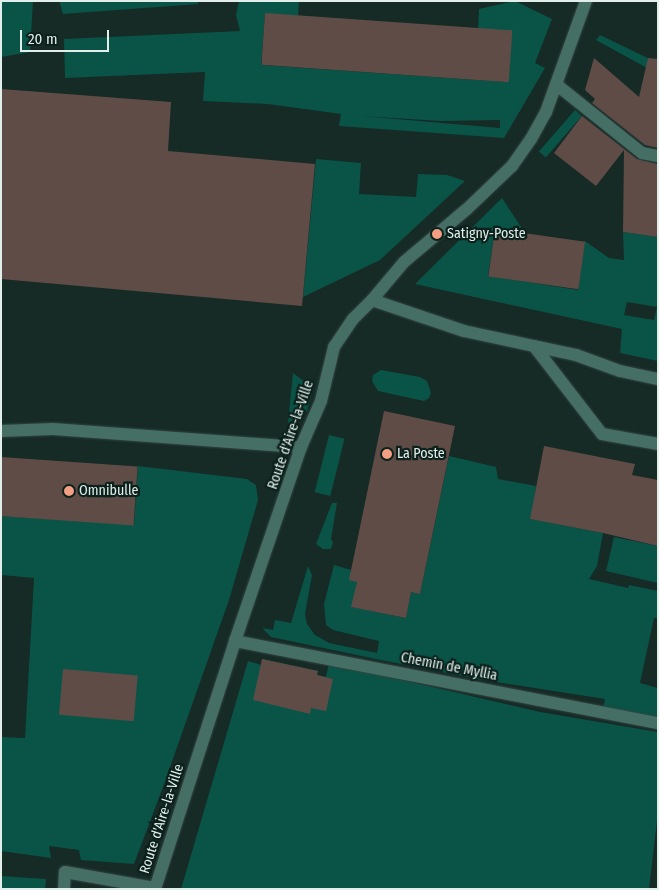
<!DOCTYPE html>
<style>
body{margin:0}
#map{position:relative;width:659px;height:890px;overflow:hidden;background:#162a26;font-family:"Fira Sans Condensed",sans-serif}
div>[style]{position:absolute}
.green>*{inset:0;background:#095447;transform-origin:0 0}
.building>*{inset:0;background:#5f4c46;transform-origin:0 0}
.roads{filter:drop-shadow(0 0 1px #324541) drop-shadow(0 0 1px #324541)}
.service>*{height:12px;margin:-6px;padding:0 6px;transform-origin:6px;border-radius:6px;background:#456e64}
.minor>*{height:12px;margin:-6px;padding:0 6px;transform-origin:6px;border-radius:6px;background:#456e64}
.dots>*{width:14px;height:14px;translate:-50% -50%;box-sizing:border-box;border:2px solid #0c211c;border-radius:50%}
span{translate:-50% -50%;white-space:nowrap;text-align:center;line-height:1.15;-webkit-text-stroke:4.5px #0c211c;paint-order:stroke}
.poi-label{font-size:14px;color:#e1eeea}
.left{translate:0 -50%;text-align:left}
.street-label{font-size:14px;color:#e1eeea}
.frame{position:absolute;inset:0;border:2px solid #e1eeea;pointer-events:none}
.scale{position:absolute;left:20px;top:30px;width:89px;height:22px;box-sizing:border-box;border:2px solid #e1eeea;border-top:0;padding-left:6px;font-size:15px;line-height:18px;white-space:nowrap;color:#e1eeea;-webkit-text-stroke:4px #0c211c;paint-order:stroke}
</style>
<div id="map">
<div class="green">
<div style="clip-path:polygon(1px 1px,33px 1px,30px 52px,1px 57px)"></div>
<div style="clip-path:polygon(59px 1px,198px 1px,198px 4px,63px 14px)"></div>
<div style="clip-path:polygon(evenodd,239px 1px,299px 1px,298px 16px,265px 14px,261px 65px,506px 82px,512px 32px,478px 30px,479px 9px,515px 1px,552px 19px,535px 63px,545px 68px,504px 138px,339px 126px,341px 114px,268px 104px,203px 101px,205px 72px,65px 78px,64px 39px,240px 31px,236px 15px,239px 1px,361px 116px,441px 121px,500px 120px,500px 128px,361px 116px)"></div>
<div style="clip-path:polygon(600px 35px,658px 63px,658px 74px,596px 40px)"></div>
<div style="left:575px;top:110px;width:9px;height:55px;rotate:41deg"></div>
<div style="clip-path:polygon(316px 159px,361px 163px,359px 194px,416px 197px,418px 174px,447px 175px,465px 181px,380px 260px,303px 297px)"></div>
<div style="clip-path:polygon(evenodd,502px 198px,525px 233px,495px 229px,488px 276px,578px 290px,585px 241px,609px 258px,624px 260px,623px 232px,658px 237px,658px 361px,620px 353px,622px 329px,415px 284px,502px 198px,627px 302px,657px 307px,654px 320px,624px 315px,627px 302px)"></div>
<div style="clip-path:polygon(381px 370px,420px 377px,427px 381px,431px 393px,429px 398px,424px 401px,378px 391px,372px 381px,373px 375px)"></div>
<div style="clip-path:polygon(293px 373px,305px 382px,311px 396px,307px 411px,288px 423px)"></div>
<div style="left:329px;top:435px;width:16px;height:59px;rotate:14deg"></div>
<div style="clip-path:polygon(449px 456px,496px 467px,498px 479px,536px 486px,531px 519px,603px 533px,597px 566px,589px 579px,628px 588px,629px 585px,658px 591px,658px 618px,654px 618px,640px 683px,658px 688px,658px 719px,603px 708px,605px 699px,477px 679px,376px 659px,271px 637px,264px 630px,263px 628px,273px 630px,275px 620px,291px 623px,308px 566px,312px 575px,305px 614px,307px 624px,315px 635px,329px 643px,377px 653px,379px 641px,333px 630px,326px 625px,324px 604px,334px 565px,351px 570px,357px 582px,352px 607px,406px 618px,411px 592px,420px 594px)"></div>
<div style="clip-path:polygon(138px 466px,247px 479px,256px 485px,258px 500px,229px 600px,163px 787px,134px 864px,81px 860px,79px 850px,49px 846px,51px 858px,1px 851px,1px 737px,25px 738px,34px 578px,1px 575px,1px 516px,134px 524px)"></div>
<div style="clip-path:polygon(332px 503px,337px 503px,331px 539px,333px 542px,331px 549px,323px 549px,316px 544px)"></div>
<div style="clip-path:polygon(614px 537px,658px 546px,658px 583px,606px 571px)"></div>
<div style="clip-path:polygon(262px 659px,318px 671px,317px 675px,326px 677px,329px 663px,540px 712px,658px 732px,658px 812px,649px 889px,181px 889px,248px 661px,261px 665px)"></div>
<div style="clip-path:polygon(1px 876px,46px 879px,45px 889px,1px 889px)"></div>
</div>
<div class="building">
<div style="left:265px;top:13px;width:248px;height:52px;rotate:4deg"></div>
<div style="clip-path:polygon(594px 58px,639px 97px,648px 58px,658px 59px,658px 148px,645px 145px,592px 103px,595px 99px,585px 90px)"></div>
<div style="clip-path:polygon(1px 89px,171px 102px,168px 151px,315px 164px,302px 306px,1px 279px)"></div>
<div style="clip-path:polygon(582px 116px,637px 159px,658px 164px,658px 237px,623px 232px,624px 150px,596px 186px,554px 153px)"></div>
<div style="left:495px;top:229px;width:91px;height:48px;rotate:8deg"></div>
<div style="clip-path:polygon(384px 411px,455px 426px,420px 594px,411px 592px,406px 618px,351px 607px,357px 582px,349px 580px)"></div>
<div style="clip-path:polygon(544px 446px,635px 464px,632px 475px,658px 480px,658px 546px,603px 533px,530px 519px)"></div>
<div style="left:1px;top:457px;width:137px;height:59px;rotate:4deg"></div>
<div style="clip-path:polygon(262px 659px,318px 671px,317px 675px,333px 679px,326px 711px,311px 708px,310px 714px,253px 700px)"></div>
<div style="left:63px;top:669px;width:75px;height:46px;rotate:5deg"></div>
</div>
<div class="roads">
<div class="service">
<div style="left:557px;top:85px;width:109px;rotate:38.7deg"></div>
<div style="left:642px;top:153px;width:16px;rotate:11deg"></div>
<div style="left:372px;top:300px;width:97px;rotate:18.6deg"></div>
<div style="left:464px;top:331px;width:115px;rotate:12.1deg"></div>
<div style="left:576px;top:355px;width:47px;rotate:20deg"></div>
<div style="left:620px;top:371px;width:39px;rotate:12deg"></div>
<div style="left:534px;top:346px;width:111px;rotate:52.3deg"></div>
<div style="left:602px;top:434px;width:57px;rotate:10.1deg"></div>
<div style="left:235px;top:641px;width:431px;rotate:11deg"></div>
<div style="left:64px;top:889px;width:17px;rotate:-87deg"></div>
<div style="left:65px;top:872px;width:91px;rotate:10.1deg"></div>
</div>
<div class="minor">
<div style="left:1px;top:431px;width:52px;rotate:-2.2deg"></div>
<div style="left:53px;top:429px;width:249px;rotate:4.2deg"></div>
<div style="left:155px;top:889px;width:261px;rotate:-72.1deg"></div>
<div style="left:235px;top:641px;width:205px;rotate:-71.2deg"></div>
<div style="left:301px;top:447px;width:50px;rotate:-66.5deg"></div>
<div style="left:321px;top:401px;width:56px;rotate:-76.5deg"></div>
<div style="left:334px;top:347px;width:34px;rotate:-56deg"></div>
<div style="left:353px;top:319px;width:27px;rotate:-45deg"></div>
<div style="left:372px;top:300px;width:50px;rotate:-49.9deg"></div>
<div style="left:404px;top:262px;width:82px;rotate:-40.1deg"></div>
<div style="left:467px;top:209px;width:62px;rotate:-43.7deg"></div>
<div style="left:512px;top:166px;width:33px;rotate:-55deg"></div>
<div style="left:531px;top:139px;width:31px;rotate:-61deg"></div>
<div style="left:546px;top:112px;width:118px;rotate:-70.2deg"></div>
</div>
</div>
<div class="dots">
<div style="left:437px;top:234px;background:#f39f83"></div>
<div style="left:387px;top:454px;background:#f39f83"></div>
<div style="left:69px;top:491px;background:#f39f83"></div>
</div>
<div class="poi-label">
<span class="left" style="left:447px;top:234px">Satigny-Poste</span>
<span class="left" style="left:397px;top:454px">La Poste</span>
<span class="left" style="left:79px;top:491px">Omnibulle</span>
</div>
<div class="street-label">
<span style="left:291px;top:435px;rotate:-71deg">Route d'Aire-la-Ville</span>
<span style="left:449px;top:667px;rotate:11deg">Chemin de Myllia</span>
<span style="left:162px;top:819px;rotate:-72deg">Route d'Aire-la-Ville</span>
</div>
<div class="frame"></div>
<div class="scale">20 m</div>
</div>
